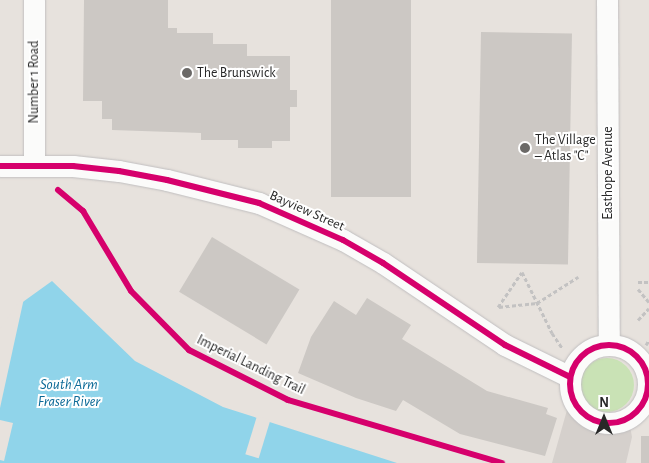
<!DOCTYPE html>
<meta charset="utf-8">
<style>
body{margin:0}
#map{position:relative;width:649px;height:463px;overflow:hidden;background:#e7e2dd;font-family:"Alegreya Sans",sans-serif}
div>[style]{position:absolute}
.green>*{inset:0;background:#c9e2b5}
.round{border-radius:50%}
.plaza>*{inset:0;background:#d5d0cc}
.water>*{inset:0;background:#90d4ea}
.pier>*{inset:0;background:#e7e2dd;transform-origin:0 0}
.building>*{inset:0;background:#ccc8c4;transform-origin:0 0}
.path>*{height:3px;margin-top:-1.5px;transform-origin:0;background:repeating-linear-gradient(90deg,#c3c2c2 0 4px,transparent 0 6.5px)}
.roads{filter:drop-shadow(0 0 1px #c0bebf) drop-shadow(0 0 1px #c0bebf)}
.minor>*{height:21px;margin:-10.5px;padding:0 10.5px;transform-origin:10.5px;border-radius:10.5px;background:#fbfbfa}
.minor>.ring{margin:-10.5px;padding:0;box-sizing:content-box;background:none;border:21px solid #fbfbfa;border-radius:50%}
.cycleway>*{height:6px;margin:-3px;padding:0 3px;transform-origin:3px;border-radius:3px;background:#d6006c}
.cycleway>.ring{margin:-3px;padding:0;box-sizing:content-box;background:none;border:6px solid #d6006c;border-radius:50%}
.dots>*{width:14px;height:14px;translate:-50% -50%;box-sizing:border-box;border:2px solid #fff;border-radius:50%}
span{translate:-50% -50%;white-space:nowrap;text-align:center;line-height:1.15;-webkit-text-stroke:4px #fff;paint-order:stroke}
.poi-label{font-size:14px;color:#282828}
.left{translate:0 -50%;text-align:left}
.street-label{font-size:14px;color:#282828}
.water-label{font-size:15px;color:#0c6a97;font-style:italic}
.north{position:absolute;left:579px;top:393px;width:50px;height:50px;-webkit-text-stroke:4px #fff;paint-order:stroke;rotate:0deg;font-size:14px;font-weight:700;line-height:20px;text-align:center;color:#282828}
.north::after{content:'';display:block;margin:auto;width:18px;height:22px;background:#282828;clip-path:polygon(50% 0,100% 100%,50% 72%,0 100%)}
</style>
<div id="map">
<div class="green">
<div class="round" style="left:580px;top:358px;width:54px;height:54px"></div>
</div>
<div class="plaza">
<div style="clip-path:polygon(567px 410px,581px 423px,595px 430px,612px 431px,630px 426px,632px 437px,626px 463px,552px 463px)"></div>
</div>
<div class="water">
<div style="clip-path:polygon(52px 281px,135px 361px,223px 407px,397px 463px,0 463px,0 333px,20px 304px)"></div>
</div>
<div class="pier">
<div style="clip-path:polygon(24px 298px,0 408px,0 329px,18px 303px)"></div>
<div style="left:257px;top:416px;width:14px;height:40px;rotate:17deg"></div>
<div style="clip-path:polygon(0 420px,13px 423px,4px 461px,0 460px)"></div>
</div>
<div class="building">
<div style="clip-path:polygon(84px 0,168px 0,168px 28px,177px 28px,177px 33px,213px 33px,213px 44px,247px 44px,247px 56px,290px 56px,290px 90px,297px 90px,297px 107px,290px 107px,290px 141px,272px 141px,272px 148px,238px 148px,238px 140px,201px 140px,201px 133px,112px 130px,112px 119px,102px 119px,102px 101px,83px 101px)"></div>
<div style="left:331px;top:0;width:80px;height:197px"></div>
<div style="left:481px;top:32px;width:91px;height:231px;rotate:1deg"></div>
<div style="left:212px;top:237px;width:102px;height:64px;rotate:31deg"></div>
<div style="clip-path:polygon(367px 298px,411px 325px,402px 339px,487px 391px,548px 408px,546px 414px,557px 418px,545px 456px,460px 434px,403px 400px,396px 411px,356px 398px,298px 373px,311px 337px,334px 301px,356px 315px)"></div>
<div style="left:641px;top:436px;width:8px;height:27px"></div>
</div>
<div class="path">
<div style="left:638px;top:282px;width:11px"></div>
<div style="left:638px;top:289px;width:17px;rotate:50deg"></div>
<div style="left:498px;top:307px;width:42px;rotate:-55.6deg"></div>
<div style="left:522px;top:272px;width:68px;rotate:63.8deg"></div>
<div style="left:552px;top:333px;width:18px;rotate:56deg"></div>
<div style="left:499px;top:307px;width:38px;rotate:-6deg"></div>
<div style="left:537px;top:303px;width:49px;rotate:-32.4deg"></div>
<div style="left:638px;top:320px;width:16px;rotate:-47deg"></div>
<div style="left:646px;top:345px;width:6px;rotate:-59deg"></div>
</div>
<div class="roads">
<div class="minor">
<div style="left:607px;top:0;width:345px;rotate:89.7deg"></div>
<div style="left:34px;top:165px;width:165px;rotate:-90deg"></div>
<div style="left:0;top:166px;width:73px"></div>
<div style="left:73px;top:166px;width:46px;rotate:6.2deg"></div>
<div style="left:119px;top:171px;width:49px;rotate:10.6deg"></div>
<div style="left:167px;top:180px;width:95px;rotate:14deg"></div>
<div style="left:259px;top:203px;width:92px;rotate:23.8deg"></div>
<div style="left:343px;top:240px;width:46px;rotate:29.9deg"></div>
<div style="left:383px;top:263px;width:147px;rotate:33.9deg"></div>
<div style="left:505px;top:345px;width:72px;rotate:26.2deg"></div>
<div class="ring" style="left:570px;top:345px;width:57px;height:57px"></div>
</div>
</div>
<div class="cycleway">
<div style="left:0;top:166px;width:73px"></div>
<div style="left:73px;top:166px;width:46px;rotate:6.2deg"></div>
<div style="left:119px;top:171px;width:49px;rotate:10.6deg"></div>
<div style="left:167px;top:180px;width:95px;rotate:14deg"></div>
<div style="left:259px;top:203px;width:92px;rotate:23.8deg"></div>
<div style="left:343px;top:240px;width:46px;rotate:29.9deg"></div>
<div style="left:383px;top:263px;width:147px;rotate:33.9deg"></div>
<div style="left:505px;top:345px;width:72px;rotate:26.2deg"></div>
<div style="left:58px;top:190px;width:33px;rotate:40deg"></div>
<div style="left:83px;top:211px;width:93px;rotate:59deg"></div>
<div style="left:131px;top:291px;width:83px;rotate:45.5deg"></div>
<div style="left:189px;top:350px;width:111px;rotate:26.8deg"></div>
<div style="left:288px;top:400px;width:223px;rotate:16.4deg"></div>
<div class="ring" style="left:570px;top:345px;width:72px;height:72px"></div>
</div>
<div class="dots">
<div style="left:187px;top:73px;background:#6b6967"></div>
<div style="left:525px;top:148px;background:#6b6967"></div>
</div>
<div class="poi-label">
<span class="left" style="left:197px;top:73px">The Brunswick</span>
<span class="left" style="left:535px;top:148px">The Village<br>– Atlas "C"</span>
</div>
<div class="street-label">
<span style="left:34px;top:82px;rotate:-90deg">Number 1 Road</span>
<span style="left:608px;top:173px;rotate:-90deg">Easthope Avenue</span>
<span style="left:307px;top:211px;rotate:24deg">Bayview Street</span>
<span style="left:251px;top:365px;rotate:26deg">Imperial Landing Trail</span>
</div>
<div class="water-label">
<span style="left:69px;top:393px">South Arm<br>Fraser River</span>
</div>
<div class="north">N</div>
</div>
